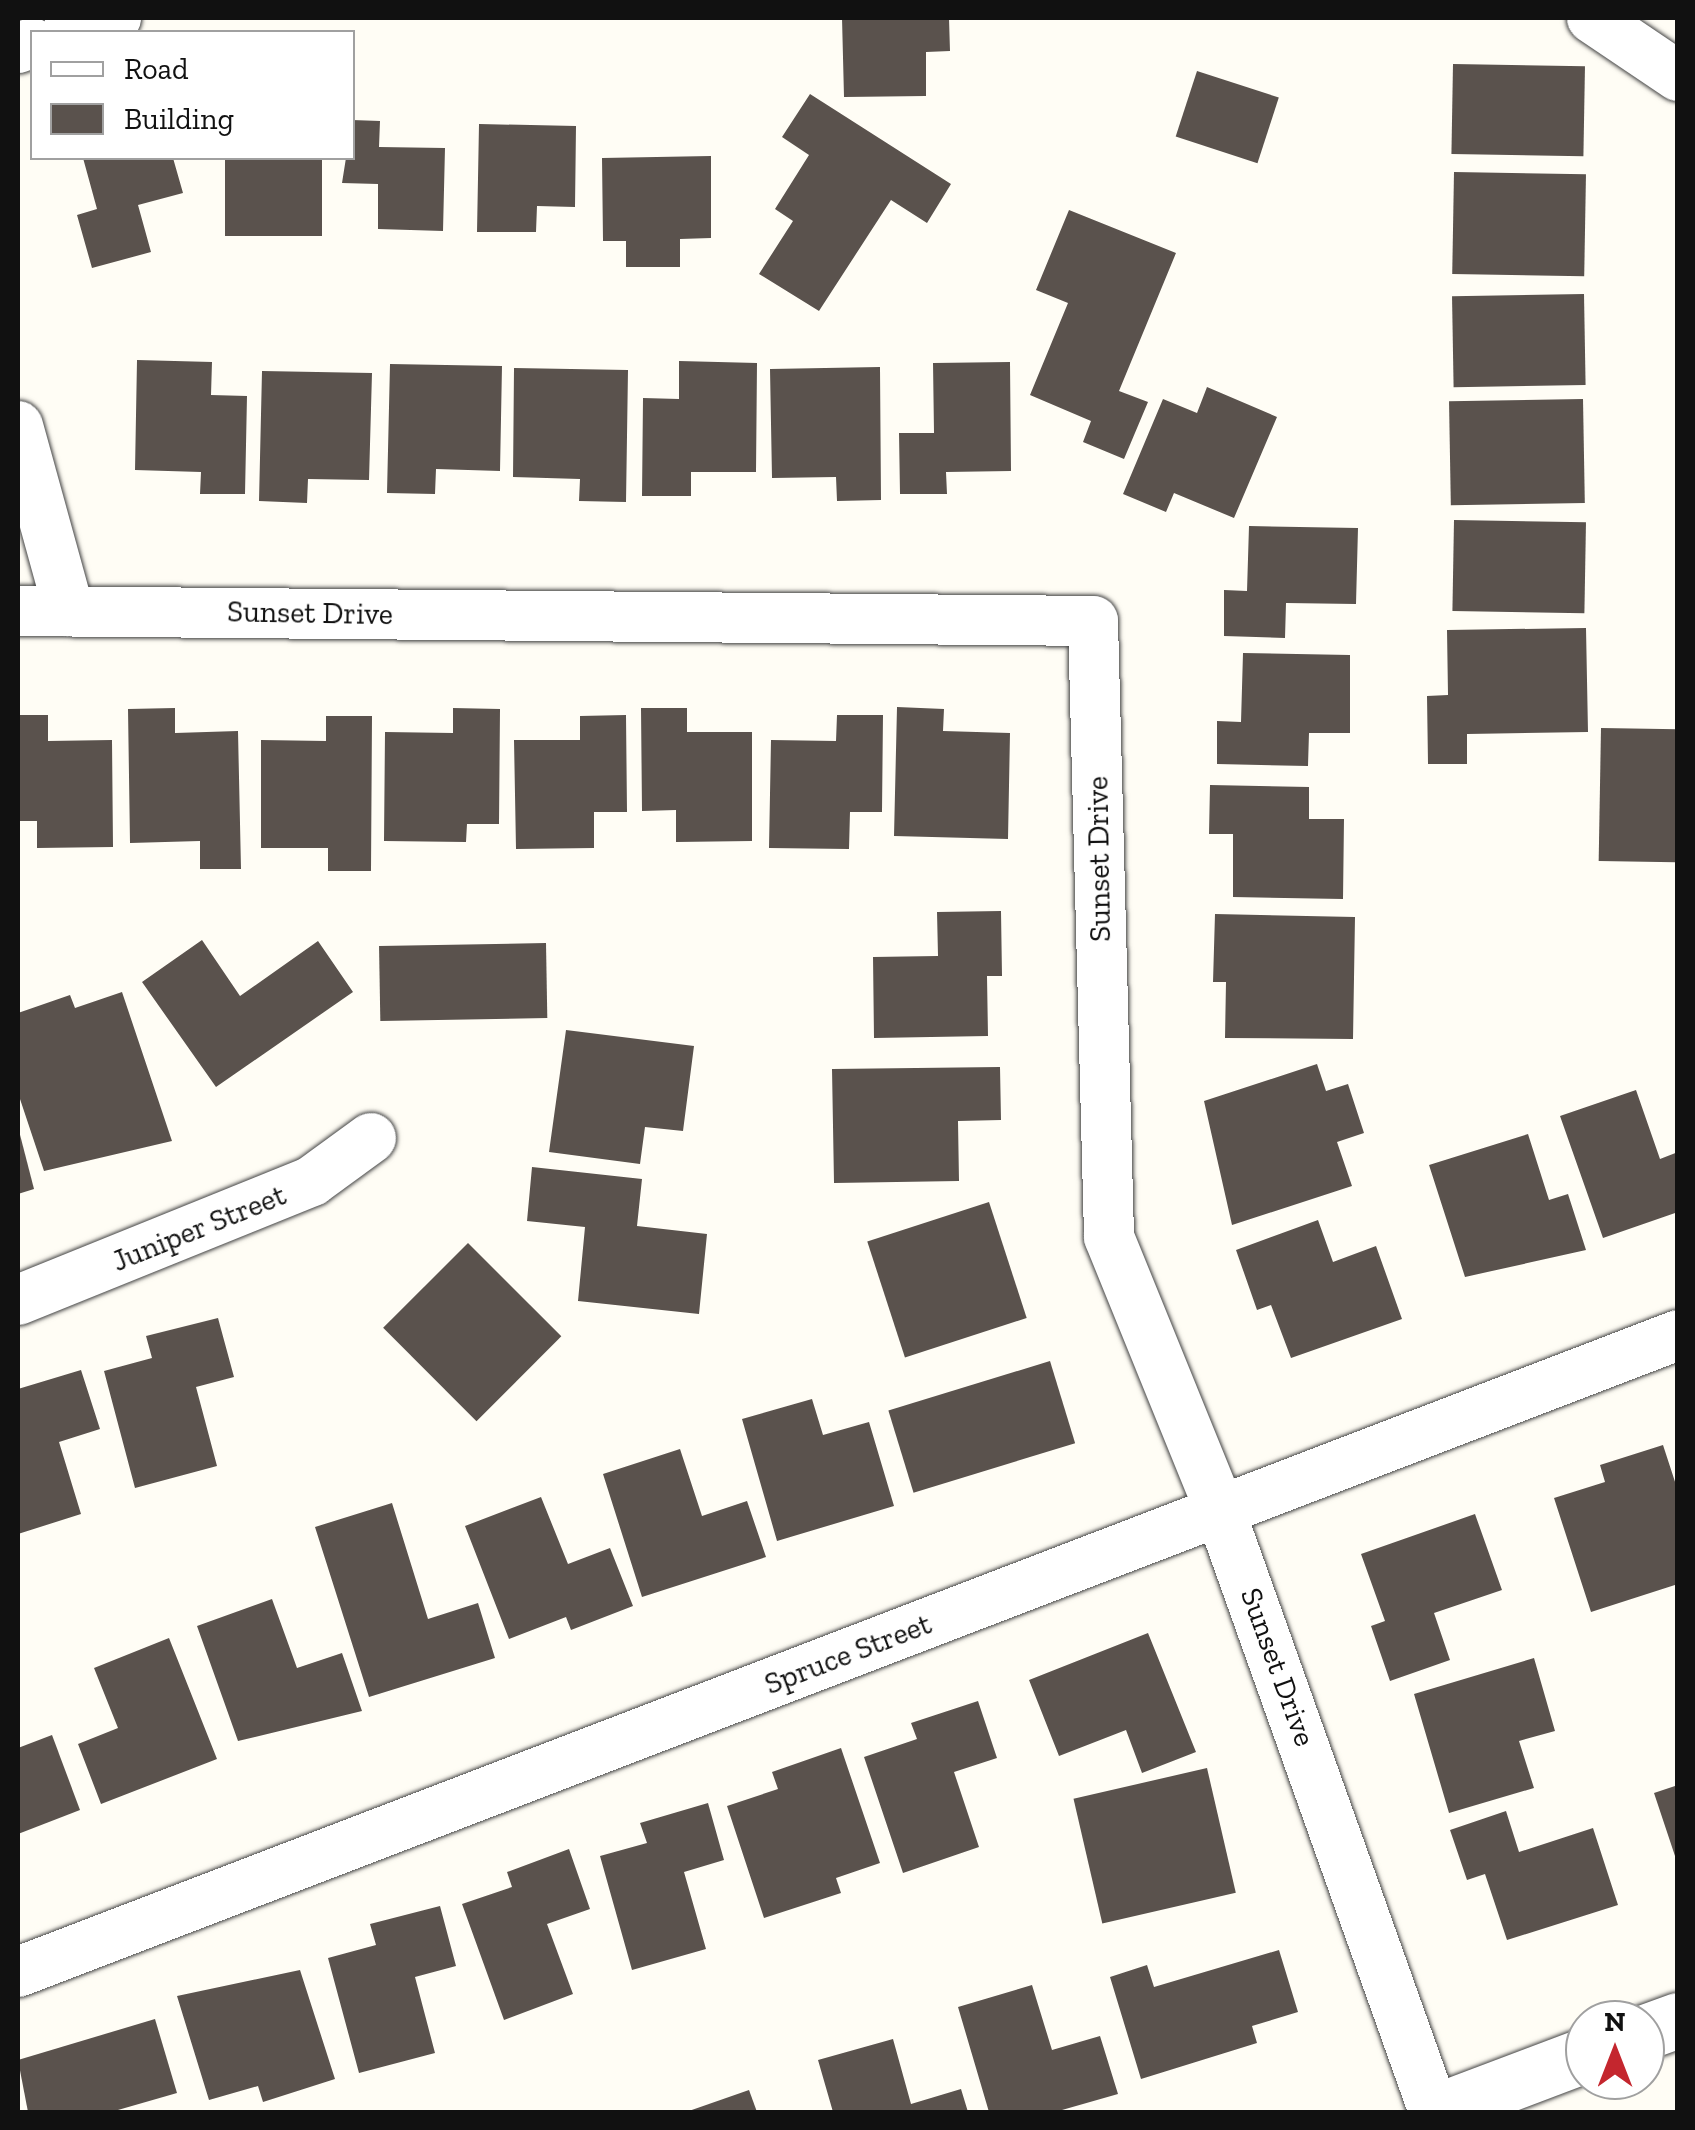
<!DOCTYPE html>
<style>
body{margin:0}
#map{position:relative;width:1695px;height:2130px;overflow:hidden;background:#fffdf5;font-family:"Zilla Slab",serif}
div>[style]{position:absolute}
.building>*{inset:0;background:#5a524d;transform-origin:0 0}
.roads{filter:drop-shadow(0 0 2px #444) drop-shadow(0 0 2px #444)}
.minor>*{height:50px;margin:-25px;padding:0 25px;transform-origin:25px;border-radius:25px;background:#fff}
.tertiary>*{height:55px;margin:-27.5px;padding:0 27.5px;transform-origin:27.5px;border-radius:27.5px;background:#fff}
span{translate:-50% -50%;white-space:nowrap;text-align:center;line-height:1.15;-webkit-text-stroke:10px #fff;paint-order:stroke}
.street-label{font-size:30px;color:#111}
.frame{position:absolute;inset:0;border:20px solid #111;pointer-events:none}
.legend{position:absolute;left:30px;top:30px;width:325px;height:130px;box-sizing:border-box;background:#fff;border:2px solid #a0a0a0;margin:0;padding:12px 18px;list-style:none;font-size:30px;color:#111}
.legend li{display:flex;align-items:center;gap:20px;height:50px}
.legend b{width:50px;border:2px solid #a0a0a0}
.north{position:absolute;left:1565px;top:2000px;width:100px;height:100px;box-sizing:border-box;background:#fff;border:2px solid #a0a0a0;border-radius:50%;rotate:0deg;font-size:28px;font-weight:700;line-height:40px;text-align:center;color:#111}
.north::after{content:'';display:block;margin:auto;width:35px;height:45px;background:#c4262e;clip-path:polygon(50% 0,100% 100%,50% 72%,0 100%)}
</style>
<div id="map">
<div class="building">
<div style="clip-path:polygon(842px 18px,949px 18px,950px 51px,926px 52px,926px 96px,844px 97px)"></div>
<div style="left:1453px;top:64px;width:132px;height:90px;rotate:1deg"></div>
<div style="left:1197px;top:71px;width:86px;height:69px;rotate:18deg"></div>
<div style="clip-path:polygon(810px 94px,951px 184px,927px 223px,891px 200px,819px 311px,759px 274px,793px 221px,775px 209px,809px 155px,782px 137px)"></div>
<div style="clip-path:polygon(352px 120px,380px 121px,379px 147px,445px 148px,443px 231px,378px 229px,378px 184px,342px 183px)"></div>
<div style="clip-path:polygon(479px 124px,576px 126px,575px 207px,537px 206px,536px 232px,477px 232px)"></div>
<div style="clip-path:polygon(711px 156px,711px 238px,680px 239px,680px 267px,626px 267px,626px 241px,603px 241px,602px 158px)"></div>
<div style="clip-path:polygon(83px 158px,173px 158px,183px 193px,138px 205px,151px 252px,92px 268px,77px 215px,97px 209px)"></div>
<div style="left:225px;top:158px;width:97px;height:78px"></div>
<div style="left:1454px;top:172px;width:132px;height:102px;rotate:1deg"></div>
<div style="clip-path:polygon(1069px 210px,1176px 253px,1119px 391px,1148px 402px,1124px 459px,1083px 442px,1091px 421px,1030px 395px,1068px 303px,1036px 290px)"></div>
<div style="left:1584px;top:294px;width:91px;height:132px;rotate:89deg"></div>
<div style="clip-path:polygon(137px 360px,212px 362px,211px 395px,247px 396px,245px 494px,200px 494px,201px 472px,135px 470px)"></div>
<div style="clip-path:polygon(679px 361px,757px 363px,756px 472px,691px 472px,691px 496px,642px 496px,643px 398px,679px 399px)"></div>
<div style="clip-path:polygon(1010px 362px,1011px 471px,946px 472px,947px 494px,900px 494px,899px 433px,934px 433px,933px 363px)"></div>
<div style="clip-path:polygon(390px 364px,502px 366px,500px 471px,436px 469px,435px 494px,387px 493px)"></div>
<div style="clip-path:polygon(880px 367px,881px 500px,837px 501px,836px 477px,772px 478px,770px 369px)"></div>
<div style="clip-path:polygon(514px 368px,628px 370px,626px 502px,579px 501px,580px 479px,513px 477px)"></div>
<div style="clip-path:polygon(262px 371px,372px 373px,369px 480px,308px 479px,307px 503px,259px 501px)"></div>
<div style="clip-path:polygon(1207px 387px,1277px 417px,1234px 518px,1174px 493px,1166px 512px,1123px 494px,1163px 399px,1197px 413px)"></div>
<div style="left:1583px;top:399px;width:104px;height:134px;rotate:89deg"></div>
<div style="left:1454px;top:520px;width:132px;height:91px;rotate:1deg"></div>
<div style="clip-path:polygon(1249px 526px,1358px 528px,1356px 604px,1286px 603px,1285px 638px,1224px 636px,1224px 590px,1247px 591px)"></div>
<div style="clip-path:polygon(1586px 628px,1588px 732px,1467px 734px,1467px 764px,1428px 764px,1427px 696px,1448px 695px,1447px 630px)"></div>
<div style="clip-path:polygon(1243px 653px,1350px 655px,1350px 733px,1309px 733px,1308px 766px,1217px 764px,1217px 721px,1241px 722px)"></div>
<div style="clip-path:polygon(897px 707px,944px 709px,943px 731px,1010px 733px,1008px 839px,894px 836px)"></div>
<div style="clip-path:polygon(175px 708px,175px 733px,238px 731px,241px 869px,200px 869px,200px 841px,130px 843px,128px 709px)"></div>
<div style="clip-path:polygon(453px 708px,500px 709px,499px 824px,467px 824px,466px 842px,384px 841px,385px 732px,453px 733px)"></div>
<div style="clip-path:polygon(641px 708px,687px 708px,687px 732px,752px 732px,752px 841px,676px 842px,676px 810px,642px 811px)"></div>
<div style="clip-path:polygon(18px 715px,48px 715px,48px 741px,112px 740px,113px 847px,37px 848px,37px 821px,18px 821px)"></div>
<div style="clip-path:polygon(626px 715px,627px 812px,594px 812px,594px 848px,516px 849px,514px 740px,580px 740px,580px 716px)"></div>
<div style="clip-path:polygon(837px 715px,883px 715px,882px 812px,850px 812px,849px 849px,769px 848px,771px 740px,836px 741px)"></div>
<div style="clip-path:polygon(326px 716px,372px 716px,371px 871px,328px 871px,328px 848px,261px 848px,261px 740px,326px 741px)"></div>
<div style="left:1601px;top:728px;width:77px;height:133px;rotate:1deg"></div>
<div style="clip-path:polygon(1210px 785px,1309px 787px,1309px 819px,1344px 819px,1343px 899px,1233px 897px,1233px 834px,1209px 834px)"></div>
<div style="clip-path:polygon(1001px 911px,1002px 976px,987px 976px,988px 1036px,874px 1038px,873px 957px,938px 956px,937px 912px)"></div>
<div style="clip-path:polygon(1215px 914px,1355px 917px,1353px 1039px,1225px 1038px,1226px 982px,1213px 982px)"></div>
<div style="clip-path:polygon(202px 940px,240px 996px,318px 941px,353px 992px,216px 1087px,142px 982px)"></div>
<div style="left:546px;top:943px;width:75px;height:167px;rotate:89deg"></div>
<div style="clip-path:polygon(122px 992px,172px 1141px,44px 1171px,18px 1093px,18px 1013px,70px 995px,75px 1008px)"></div>
<div style="clip-path:polygon(566px 1030px,694px 1046px,683px 1131px,645px 1127px,640px 1164px,549px 1152px)"></div>
<div style="clip-path:polygon(1317px 1064px,1326px 1091px,1348px 1084px,1364px 1133px,1337px 1142px,1352px 1186px,1232px 1225px,1204px 1101px)"></div>
<div style="clip-path:polygon(1000px 1067px,1001px 1120px,958px 1121px,959px 1181px,834px 1183px,832px 1069px)"></div>
<div style="clip-path:polygon(1636px 1090px,1660px 1159px,1678px 1152px,1678px 1212px,1603px 1238px,1560px 1116px)"></div>
<div style="clip-path:polygon(18px 1127px,34px 1189px,18px 1194px)"></div>
<div style="clip-path:polygon(1528px 1134px,1549px 1200px,1568px 1194px,1586px 1250px,1465px 1277px,1429px 1165px)"></div>
<div style="clip-path:polygon(532px 1167px,642px 1179px,637px 1226px,707px 1234px,699px 1314px,578px 1301px,585px 1227px,527px 1221px)"></div>
<div style="left:989px;top:1202px;width:122px;height:128px;rotate:72deg"></div>
<div style="clip-path:polygon(1318px 1220px,1333px 1262px,1376px 1246px,1402px 1319px,1291px 1358px,1271px 1305px,1257px 1310px,1236px 1250px)"></div>
<div style="left:468px;top:1243px;width:132px;height:120px;rotate:45deg"></div>
<div style="clip-path:polygon(218px 1318px,234px 1377px,196px 1387px,217px 1466px,135px 1488px,104px 1371px,152px 1358px,146px 1336px)"></div>
<div style="left:1050px;top:1361px;width:86px;height:169px;rotate:73deg"></div>
<div style="clip-path:polygon(81px 1370px,100px 1429px,59px 1442px,81px 1514px,18px 1534px,18px 1389px)"></div>
<div style="clip-path:polygon(812px 1399px,823px 1435px,869px 1422px,894px 1506px,777px 1541px,742px 1419px)"></div>
<div style="clip-path:polygon(1663px 1445px,1678px 1491px,1678px 1584px,1591px 1612px,1554px 1498px,1605px 1482px,1600px 1465px)"></div>
<div style="clip-path:polygon(680px 1449px,702px 1516px,747px 1501px,766px 1557px,642px 1597px,603px 1474px)"></div>
<div style="clip-path:polygon(541px 1497px,568px 1564px,610px 1548px,633px 1606px,571px 1630px,566px 1617px,509px 1639px,465px 1526px)"></div>
<div style="clip-path:polygon(392px 1503px,428px 1619px,478px 1603px,495px 1658px,369px 1697px,315px 1527px)"></div>
<div style="clip-path:polygon(1475px 1514px,1502px 1590px,1434px 1613px,1450px 1660px,1390px 1681px,1371px 1626px,1385px 1621px,1361px 1554px)"></div>
<div style="clip-path:polygon(272px 1599px,297px 1668px,342px 1653px,362px 1711px,238px 1741px,197px 1626px)"></div>
<div style="clip-path:polygon(1148px 1633px,1196px 1752px,1142px 1773px,1126px 1730px,1059px 1756px,1029px 1680px)"></div>
<div style="clip-path:polygon(169px 1638px,217px 1759px,101px 1804px,78px 1744px,118px 1728px,94px 1668px)"></div>
<div style="clip-path:polygon(1534px 1658px,1555px 1731px,1519px 1741px,1534px 1788px,1449px 1813px,1414px 1694px)"></div>
<div style="clip-path:polygon(978px 1701px,997px 1758px,954px 1772px,979px 1847px,903px 1873px,864px 1757px,917px 1739px,911px 1723px)"></div>
<div style="clip-path:polygon(52px 1735px,80px 1810px,18px 1834px,18px 1748px)"></div>
<div style="clip-path:polygon(841px 1748px,880px 1863px,836px 1878px,841px 1893px,764px 1918px,727px 1806px,778px 1789px,772px 1772px)"></div>
<div style="left:1207px;top:1768px;width:128px;height:137px;rotate:77deg"></div>
<div style="clip-path:polygon(1678px 1785px,1678px 1862px,1677px 1862px,1654px 1793px)"></div>
<div style="clip-path:polygon(708px 1803px,724px 1860px,684px 1872px,706px 1949px,632px 1970px,600px 1856px,647px 1843px,640px 1823px)"></div>
<div style="clip-path:polygon(1506px 1811px,1519px 1852px,1593px 1828px,1618px 1905px,1507px 1940px,1485px 1874px,1467px 1880px,1450px 1830px)"></div>
<div style="clip-path:polygon(569px 1849px,590px 1909px,547px 1924px,573px 1994px,504px 2020px,462px 1904px,512px 1887px,507px 1872px)"></div>
<div style="clip-path:polygon(440px 1906px,456px 1966px,415px 1977px,435px 2053px,359px 2073px,328px 1958px,376px 1945px,370px 1924px)"></div>
<div style="clip-path:polygon(1279px 1950px,1298px 2012px,1252px 2026px,1257px 2043px,1141px 2079px,1110px 1977px,1147px 1965px,1154px 1987px)"></div>
<div style="clip-path:polygon(300px 1970px,335px 2079px,263px 2102px,258px 2086px,209px 2100px,177px 1996px)"></div>
<div style="clip-path:polygon(1032px 1985px,1052px 2050px,1100px 2036px,1118px 2094px,1055px 2112px,989px 2112px,958px 2007px)"></div>
<div style="clip-path:polygon(155px 2019px,177px 2093px,111px 2112px,28px 2112px,18px 2060px)"></div>
<div style="clip-path:polygon(893px 2039px,911px 2104px,961px 2089px,968px 2112px,833px 2112px,818px 2060px)"></div>
<div style="clip-path:polygon(749px 2090px,757px 2112px,686px 2112px)"></div>
</div>
<div class="roads">
<div class="minor">
<div style="left:1592px;top:18px;width:104px;rotate:34deg"></div>
<div style="left:67px;top:32px;width:51px;rotate:-15.9deg"></div>
<div style="left:18px;top:48px;width:15px;rotate:-20deg"></div>
<div style="left:18px;top:426px;width:192px;rotate:74.6deg"></div>
<div style="left:18px;top:611px;width:1075px;rotate:0.53deg"></div>
<div style="left:1093px;top:621px;width:616px;rotate:88.51deg"></div>
<div style="left:1109px;top:1237px;width:296px;rotate:67.9deg"></div>
<div style="left:1220px;top:1511px;width:638px;rotate:70.4deg"></div>
<div style="left:18px;top:1300px;width:317px;rotate:-22deg"></div>
<div style="left:312px;top:1181px;width:73px;rotate:-36.1deg"></div>
<div style="left:18px;top:1972px;width:1778px;rotate:-20.99deg"></div>
</div>
<div class="tertiary">
<div style="left:1645px;top:2032px;width:35px;rotate:-20deg"></div>
<div style="left:1434px;top:2112px;width:161px;rotate:-20.7deg"></div>
</div>
</div>
<div class="street-label">
<span style="left:310px;top:613px;rotate:1deg">Sunset Drive</span>
<span style="left:1099px;top:859px;rotate:-91deg">Sunset Drive</span>
<span style="left:199px;top:1228px;rotate:-22deg">Juniper Street</span>
<span style="left:848px;top:1654px;rotate:-21deg">Spruce Street</span>
<span style="left:1278px;top:1667px;rotate:70deg">Sunset Drive</span>
</div>
<div class="frame"></div>
<ul class="legend">
<li><b style="height:12px;background:#fff"></b>Road</li>
<li><b style="height:28px;background:#5a524d"></b>Building</li>
</ul>
<div class="north">N</div>
</div>
